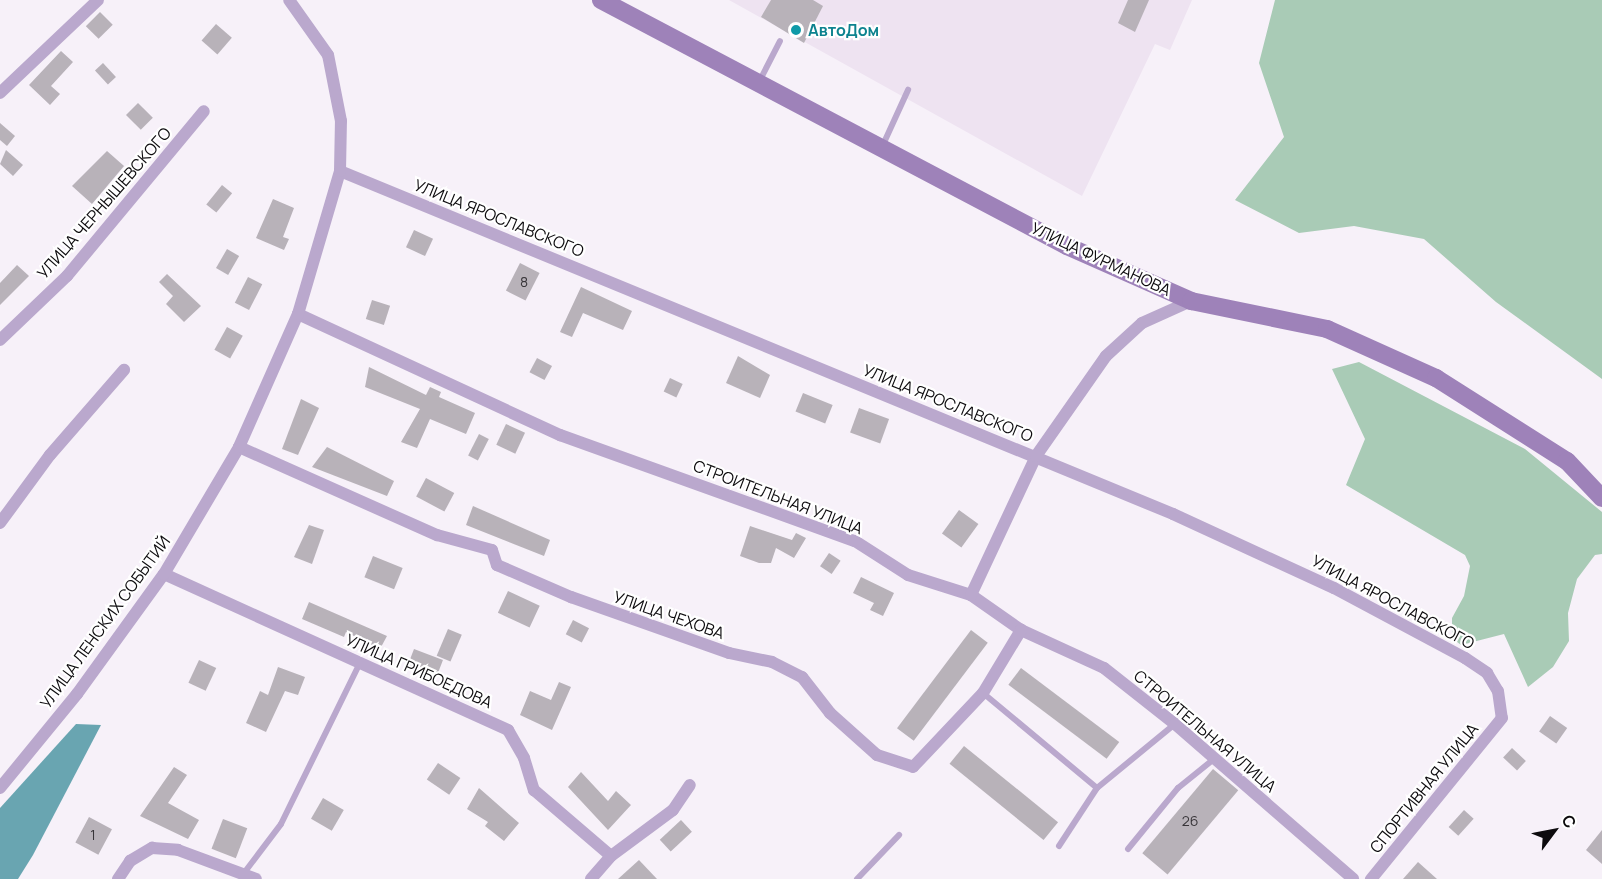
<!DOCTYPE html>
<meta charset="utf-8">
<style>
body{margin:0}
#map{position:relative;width:1602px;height:879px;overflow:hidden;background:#f7f1f9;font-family:Manrope,sans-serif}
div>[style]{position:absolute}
.built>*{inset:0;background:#eee3f1}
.green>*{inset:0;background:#a9cbb6}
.water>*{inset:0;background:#69a5b1}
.building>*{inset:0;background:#b8b2b9;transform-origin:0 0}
.lane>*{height:6px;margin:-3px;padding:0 3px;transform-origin:3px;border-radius:3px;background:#baa8cd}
.street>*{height:12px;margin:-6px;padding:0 6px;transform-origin:6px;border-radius:6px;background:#baa8cd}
.secondary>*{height:18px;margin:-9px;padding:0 9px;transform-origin:9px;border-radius:9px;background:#9e82b9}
.dots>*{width:16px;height:16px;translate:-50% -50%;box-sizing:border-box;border:3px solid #fff;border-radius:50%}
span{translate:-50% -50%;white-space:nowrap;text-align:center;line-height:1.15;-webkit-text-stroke:4.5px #fff;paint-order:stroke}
.number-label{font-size:14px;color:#383539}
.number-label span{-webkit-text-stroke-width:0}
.culture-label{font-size:16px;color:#0d838f;font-weight:700}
.left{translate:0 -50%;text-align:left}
.street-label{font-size:16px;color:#0d0b0e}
.north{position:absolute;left:1524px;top:801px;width:60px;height:60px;-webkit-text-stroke:4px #fff;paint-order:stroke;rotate:58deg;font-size:16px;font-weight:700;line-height:24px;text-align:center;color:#0d0b0e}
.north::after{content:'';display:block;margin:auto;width:21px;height:27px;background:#0d0b0e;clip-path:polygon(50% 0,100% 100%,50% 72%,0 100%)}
</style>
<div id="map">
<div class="built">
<div style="clip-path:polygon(729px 0,1192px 0,1170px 50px,1155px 44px,1082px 196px)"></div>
</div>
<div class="green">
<div style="clip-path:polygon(1275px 0,1602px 0,1602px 379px,1496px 302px,1424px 239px,1354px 226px,1299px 233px,1235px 200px,1284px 137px,1259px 63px)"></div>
<div style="clip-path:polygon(1359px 362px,1525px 449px,1602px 512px,1602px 554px,1595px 555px,1577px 579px,1568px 613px,1569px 641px,1553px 667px,1528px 687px,1504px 634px,1461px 645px,1452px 638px,1452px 618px,1464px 596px,1470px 566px,1465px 555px,1346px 485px,1365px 439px,1332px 369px)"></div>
</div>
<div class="water">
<div style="clip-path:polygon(76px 724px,101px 725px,33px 855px,18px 879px,0 879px,0 808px)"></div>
</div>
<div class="building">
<div style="clip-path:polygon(771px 0,813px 0,823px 6px,804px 43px,761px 17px)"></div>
<div style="clip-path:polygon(1128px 0,1149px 0,1135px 32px,1118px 23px)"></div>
<div style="left:100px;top:12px;width:18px;height:20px;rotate:45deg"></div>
<div style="left:216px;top:24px;width:21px;height:22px;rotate:41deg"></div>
<div style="clip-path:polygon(61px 51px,73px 62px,51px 86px,60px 94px,50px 105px,29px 85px)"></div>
<div style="left:103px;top:63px;width:19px;height:11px;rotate:47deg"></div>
<div style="left:138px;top:103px;width:21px;height:17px;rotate:45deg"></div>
<div style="clip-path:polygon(0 123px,15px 136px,7px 146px,0 140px)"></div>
<div style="clip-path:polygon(6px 150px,23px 165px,13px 176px,0 164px)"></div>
<div style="clip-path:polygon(107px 151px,124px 166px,92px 204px,72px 186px)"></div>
<div style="left:222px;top:185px;width:13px;height:25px;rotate:39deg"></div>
<div style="clip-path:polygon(273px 199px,294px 208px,283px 237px,289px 239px,284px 250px,256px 238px)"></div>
<div style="left:414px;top:230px;width:21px;height:19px;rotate:25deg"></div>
<div style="left:227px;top:249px;width:14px;height:22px;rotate:30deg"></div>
<div style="left:520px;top:263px;width:22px;height:31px;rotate:27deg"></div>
<div style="clip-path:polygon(17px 265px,29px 276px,0 305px,0 283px)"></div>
<div style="clip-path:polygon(167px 274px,201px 306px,184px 322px,166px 304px,173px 296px,159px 282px)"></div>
<div style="left:248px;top:277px;width:16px;height:29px;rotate:27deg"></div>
<div style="clip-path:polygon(581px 287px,632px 311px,623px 330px,583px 313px,572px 337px,560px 332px)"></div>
<div style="left:372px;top:300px;width:19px;height:20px;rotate:18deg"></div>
<div style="left:227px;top:327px;width:18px;height:26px;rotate:29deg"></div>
<div style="clip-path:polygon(738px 356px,770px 375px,760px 398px,726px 383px)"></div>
<div style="left:537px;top:358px;width:17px;height:16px;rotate:28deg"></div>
<div style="clip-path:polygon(369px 367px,426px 395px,430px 387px,441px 392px,439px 397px,475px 413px,466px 434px,430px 419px,417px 448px,401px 442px,420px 409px,365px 387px)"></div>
<div style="left:670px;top:378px;width:14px;height:15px;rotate:25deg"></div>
<div style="left:803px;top:393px;width:32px;height:20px;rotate:22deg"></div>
<div style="clip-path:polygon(301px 399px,319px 408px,298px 455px,282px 449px)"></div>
<div style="left:859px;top:408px;width:32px;height:26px;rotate:20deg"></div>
<div style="left:506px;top:424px;width:21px;height:23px;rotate:25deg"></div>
<div style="left:479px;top:434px;width:11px;height:24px;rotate:27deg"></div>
<div style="clip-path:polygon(327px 447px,394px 481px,387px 496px,312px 467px)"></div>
<div style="left:426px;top:478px;width:32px;height:21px;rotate:28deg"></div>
<div style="clip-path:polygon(473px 506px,550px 540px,544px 556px,466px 525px)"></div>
<div style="left:959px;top:510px;width:24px;height:29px;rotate:36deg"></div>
<div style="clip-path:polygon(309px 525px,324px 530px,312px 564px,294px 557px)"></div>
<div style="clip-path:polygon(750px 526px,792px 540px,796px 533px,806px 538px,794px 558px,776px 548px,771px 563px,759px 563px,740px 556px)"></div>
<div style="left:829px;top:553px;width:14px;height:16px;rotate:34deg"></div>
<div style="left:373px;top:556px;width:32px;height:23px;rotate:22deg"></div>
<div style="clip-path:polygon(861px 577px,894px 593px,883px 616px,870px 610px,874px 603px,853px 593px)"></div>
<div style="left:508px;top:591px;width:35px;height:24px;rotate:25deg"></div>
<div style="clip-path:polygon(309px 602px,387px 636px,380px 649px,346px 632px,344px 637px,302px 619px)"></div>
<div style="left:573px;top:620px;width:18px;height:16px;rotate:27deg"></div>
<div style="left:448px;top:629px;width:15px;height:29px;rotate:23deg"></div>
<div style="left:971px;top:630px;width:21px;height:123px;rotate:37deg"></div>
<div style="left:414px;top:649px;width:31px;height:18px;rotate:21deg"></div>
<div style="left:199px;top:660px;width:19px;height:25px;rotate:25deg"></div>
<div style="clip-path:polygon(278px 667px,305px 677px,298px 695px,285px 691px,266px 732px,246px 723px,260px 691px,268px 695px)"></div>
<div style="left:1021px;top:668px;width:123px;height:21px;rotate:37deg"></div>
<div style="clip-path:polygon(559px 682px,571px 687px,552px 730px,520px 715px,530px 691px,551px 700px)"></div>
<div style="left:1550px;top:716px;width:21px;height:19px;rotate:35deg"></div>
<div style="left:964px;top:746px;width:121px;height:23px;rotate:39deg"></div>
<div style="left:1512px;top:748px;width:19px;height:13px;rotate:43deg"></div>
<div style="left:438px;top:763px;width:27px;height:20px;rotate:34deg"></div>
<div style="clip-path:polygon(174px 767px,187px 775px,168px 803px,199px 820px,188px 839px,140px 816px)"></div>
<div style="left:1213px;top:769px;width:33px;height:110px;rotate:40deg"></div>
<div style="clip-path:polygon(581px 772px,608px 801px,616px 791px,631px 805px,608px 830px,568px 787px)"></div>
<div style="clip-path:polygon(479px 788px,519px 823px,504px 841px,485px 826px,488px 822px,467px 809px)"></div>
<div style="left:323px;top:798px;width:24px;height:24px;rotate:30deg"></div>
<div style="left:1464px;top:810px;width:13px;height:23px;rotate:42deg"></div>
<div style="left:89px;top:817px;width:26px;height:29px;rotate:28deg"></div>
<div style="left:223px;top:819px;width:26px;height:32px;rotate:21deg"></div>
<div style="left:681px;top:820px;width:16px;height:29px;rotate:47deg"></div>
<div style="clip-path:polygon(1602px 830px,1602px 864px,1586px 850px)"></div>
<div style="clip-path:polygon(639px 860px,657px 879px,618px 879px)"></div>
<div style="clip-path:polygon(1418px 862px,1437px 879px,1403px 879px)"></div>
</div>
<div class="lane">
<div style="left:759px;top:82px;width:46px;rotate:-62.9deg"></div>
<div style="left:882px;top:147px;width:63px;rotate:-65.5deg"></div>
<div style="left:983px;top:693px;width:148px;rotate:39.8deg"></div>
<div style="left:1097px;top:788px;width:101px;rotate:-39.4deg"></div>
<div style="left:1059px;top:846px;width:69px;rotate:-56.8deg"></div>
<div style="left:1128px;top:849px;width:79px;rotate:-50.7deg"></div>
<div style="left:1178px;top:788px;width:46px;rotate:-38.9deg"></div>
<div style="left:244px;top:873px;width:61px;rotate:-52.9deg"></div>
<div style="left:281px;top:824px;width:179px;rotate:-63.9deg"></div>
<div style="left:857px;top:879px;width:61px;rotate:-46.3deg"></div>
</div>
<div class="street">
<div style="left:0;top:93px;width:135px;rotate:-43.5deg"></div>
<div style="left:340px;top:171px;width:901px;rotate:22.38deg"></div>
<div style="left:1173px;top:514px;width:177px;rotate:24.7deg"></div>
<div style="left:1334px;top:588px;width:149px;rotate:28.1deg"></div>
<div style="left:1465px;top:658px;width:27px;rotate:34deg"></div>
<div style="left:1487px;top:673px;width:21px;rotate:59deg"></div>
<div style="left:1498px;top:691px;width:27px;rotate:82deg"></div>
<div style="left:1502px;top:718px;width:208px;rotate:129.1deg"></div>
<div style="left:298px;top:314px;width:289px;rotate:24.8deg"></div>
<div style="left:560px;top:435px;width:313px;rotate:19.8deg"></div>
<div style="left:855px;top:541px;width:63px;rotate:32.7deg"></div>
<div style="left:908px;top:575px;width:66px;rotate:17.6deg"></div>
<div style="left:971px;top:595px;width:61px;rotate:35deg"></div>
<div style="left:1021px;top:630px;width:91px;rotate:24.6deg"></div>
<div style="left:1104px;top:668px;width:90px;rotate:38.3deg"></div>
<div style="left:1175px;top:724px;width:236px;rotate:41deg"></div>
<div style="left:0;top:340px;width:93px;rotate:-43.7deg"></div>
<div style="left:67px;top:276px;width:214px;rotate:-50.3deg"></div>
<div style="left:239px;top:447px;width:217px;rotate:24deg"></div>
<div style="left:437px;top:535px;width:57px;rotate:15.3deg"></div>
<div style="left:492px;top:550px;width:16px;rotate:72deg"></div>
<div style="left:497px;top:565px;width:81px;rotate:23.4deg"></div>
<div style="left:571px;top:597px;width:168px;rotate:19.5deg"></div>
<div style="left:729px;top:653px;width:44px;rotate:11.8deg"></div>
<div style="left:772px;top:662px;width:34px;rotate:27deg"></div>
<div style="left:802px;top:677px;width:46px;rotate:52.1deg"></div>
<div style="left:830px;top:713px;width:63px;rotate:41.8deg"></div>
<div style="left:877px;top:755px;width:38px;rotate:18deg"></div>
<div style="left:913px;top:767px;width:102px;rotate:-46.6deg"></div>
<div style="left:983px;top:693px;width:74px;rotate:-58.9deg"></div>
<div style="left:0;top:523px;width:84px;rotate:-53.7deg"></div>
<div style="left:50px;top:455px;width:113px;rotate:-49deg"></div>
<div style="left:164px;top:574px;width:378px;rotate:24.4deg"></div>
<div style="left:508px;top:730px;width:32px;rotate:60deg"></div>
<div style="left:524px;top:758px;width:34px;rotate:73deg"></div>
<div style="left:534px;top:790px;width:101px;rotate:40.6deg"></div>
<div style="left:971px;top:595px;width:153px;rotate:-64.9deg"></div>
<div style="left:1036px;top:456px;width:122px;rotate:-55deg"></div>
<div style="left:1106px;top:356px;width:49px;rotate:-42.5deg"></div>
<div style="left:1142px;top:323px;width:54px;rotate:-24.2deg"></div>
<div style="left:0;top:788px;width:122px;rotate:-50.7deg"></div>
<div style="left:77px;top:694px;width:148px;rotate:-54.1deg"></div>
<div style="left:164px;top:574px;width:147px;rotate:-59.4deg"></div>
<div style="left:239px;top:447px;width:145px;rotate:-66.1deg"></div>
<div style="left:298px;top:314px;width:149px;rotate:-73.6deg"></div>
<div style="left:340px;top:171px;width:50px;rotate:-88.9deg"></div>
<div style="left:341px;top:121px;width:67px;rotate:-101.1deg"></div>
<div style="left:328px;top:55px;width:67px;rotate:-125.3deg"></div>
<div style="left:118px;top:879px;width:22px;rotate:-56deg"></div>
<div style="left:130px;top:861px;width:26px;rotate:-31deg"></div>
<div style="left:152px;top:848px;width:26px;rotate:4deg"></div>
<div style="left:178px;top:850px;width:83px;rotate:20.4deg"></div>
<div style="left:591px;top:879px;width:30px;rotate:-49deg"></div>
<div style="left:611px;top:856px;width:77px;rotate:-36.6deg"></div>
<div style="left:673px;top:810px;width:30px;rotate:-56deg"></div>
</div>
<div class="secondary">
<div style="left:601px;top:0;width:527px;rotate:27.83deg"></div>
<div style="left:1067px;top:246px;width:136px;rotate:23.9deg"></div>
<div style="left:1191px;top:301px;width:139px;rotate:11.6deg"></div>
<div style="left:1327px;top:329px;width:120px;rotate:24.2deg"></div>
<div style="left:1436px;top:378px;width:155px;rotate:32.4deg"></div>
<div style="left:1567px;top:461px;width:51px;rotate:46.6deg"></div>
</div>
<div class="dots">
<div style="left:796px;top:30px;background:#0f9aa8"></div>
</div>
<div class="number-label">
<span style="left:524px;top:282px">8</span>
<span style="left:1190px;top:821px">26</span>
<span style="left:93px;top:835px">1</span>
</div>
<div class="culture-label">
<span class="left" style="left:808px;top:30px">АвтоДом</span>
</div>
<div class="street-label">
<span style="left:104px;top:203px;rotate:-49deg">УЛИЦА ЧЕРНЫШЕВСКОГО</span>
<span style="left:499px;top:218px;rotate:22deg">УЛИЦА ЯРОСЛАВСКОГО</span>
<span style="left:1101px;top:259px;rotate:25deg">УЛИЦА ФУРМАНОВА</span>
<span style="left:948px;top:403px;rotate:22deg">УЛИЦА ЯРОСЛАВСКОГО</span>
<span style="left:778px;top:497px;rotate:21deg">СТРОИТЕЛЬНАЯ УЛИЦА</span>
<span style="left:1393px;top:602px;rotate:28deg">УЛИЦА ЯРОСЛАВСКОГО</span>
<span style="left:669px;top:615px;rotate:19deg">УЛИЦА ЧЕХОВА</span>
<span style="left:105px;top:622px;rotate:-54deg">УЛИЦА ЛЕНСКИХ СОБЫТИЙ</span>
<span style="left:419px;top:671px;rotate:24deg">УЛИЦА ГРИБОЕДОВА</span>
<span style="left:1205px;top:731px;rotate:40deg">СТРОИТЕЛЬНАЯ УЛИЦА</span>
<span style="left:1424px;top:788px;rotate:-51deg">СПОРТИВНАЯ УЛИЦА</span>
</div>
<div class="north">С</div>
</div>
